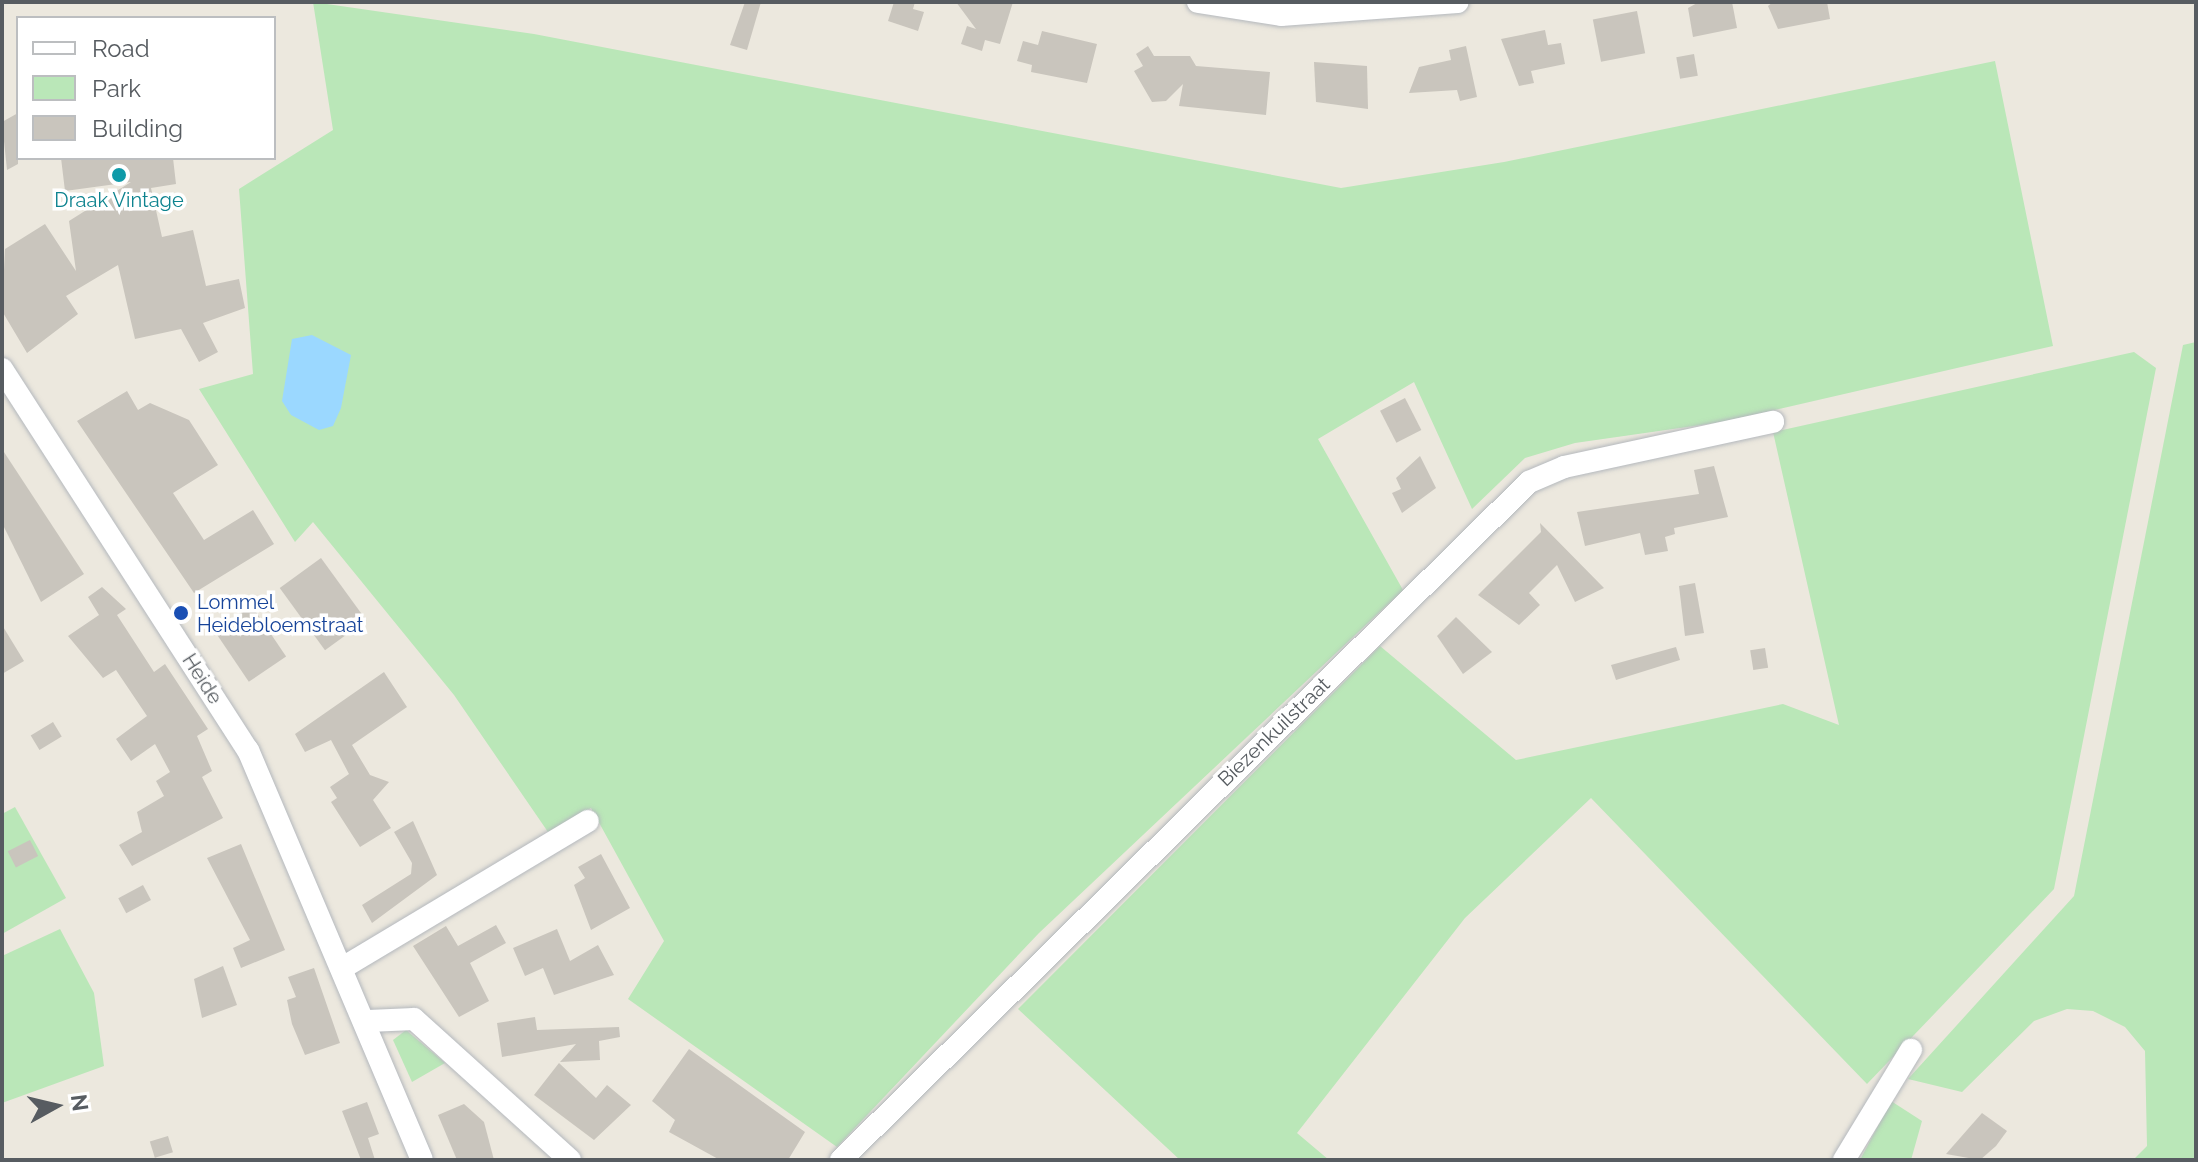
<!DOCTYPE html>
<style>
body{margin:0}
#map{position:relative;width:2198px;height:1162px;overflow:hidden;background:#ece8de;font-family:Raleway,sans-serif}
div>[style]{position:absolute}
.green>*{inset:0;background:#bae7b8}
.water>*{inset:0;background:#9bd8ff}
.building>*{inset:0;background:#c9c5bd;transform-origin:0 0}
.roads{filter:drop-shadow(0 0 2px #b4b8bd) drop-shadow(0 0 2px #b4b8bd)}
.minor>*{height:22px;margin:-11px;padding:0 11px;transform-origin:11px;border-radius:11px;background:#fff}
.dots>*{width:22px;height:22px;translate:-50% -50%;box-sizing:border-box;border:4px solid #fff;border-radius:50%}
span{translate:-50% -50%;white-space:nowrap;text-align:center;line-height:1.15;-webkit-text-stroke:7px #fff;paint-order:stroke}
.culture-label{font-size:20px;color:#0d838f}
.transit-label{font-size:20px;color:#164399}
.left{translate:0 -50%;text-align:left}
.street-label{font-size:20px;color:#575c61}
.frame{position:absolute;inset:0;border:4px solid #575c61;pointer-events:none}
.legend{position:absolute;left:16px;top:16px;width:260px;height:144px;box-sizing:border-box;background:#fff;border:2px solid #bcbec0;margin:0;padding:10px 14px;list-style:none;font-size:24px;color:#575c61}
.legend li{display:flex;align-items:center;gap:16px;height:40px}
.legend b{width:40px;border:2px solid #bcbec0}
.north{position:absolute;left:16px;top:1066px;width:80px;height:80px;-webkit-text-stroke:6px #fff;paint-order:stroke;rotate:82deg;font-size:22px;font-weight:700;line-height:32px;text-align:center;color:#575c61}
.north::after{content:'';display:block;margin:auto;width:28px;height:36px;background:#575c61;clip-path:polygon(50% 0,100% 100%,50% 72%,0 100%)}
</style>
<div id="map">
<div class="green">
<div style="clip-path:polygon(313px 2px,534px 34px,1341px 188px,1504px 162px,1995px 61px,2053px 346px,1722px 422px,1575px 443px,1525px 458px,1472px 509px,1414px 382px,1318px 439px,1403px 590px,1039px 933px,837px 1147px,628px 999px,664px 941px,591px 808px,548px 832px,454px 695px,313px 522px,295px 542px,199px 389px,253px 374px,239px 189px,333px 130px)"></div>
<div style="clip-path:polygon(2196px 342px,2196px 1160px,2133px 1160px,2147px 1146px,2145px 1051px,2125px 1027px,2093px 1011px,2067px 1009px,2034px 1021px,1962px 1092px,1908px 1079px,2074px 896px,2183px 345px)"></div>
<div style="clip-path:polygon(2134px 352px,2156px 368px,2054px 889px,1867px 1084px,1591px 798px,1465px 918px,1297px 1133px,1329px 1160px,1180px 1160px,1018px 1009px,1380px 646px,1516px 760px,1783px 704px,1839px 725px,1773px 432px)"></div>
<div style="clip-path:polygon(15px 807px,66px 898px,2px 934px,2px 814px)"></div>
<div style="clip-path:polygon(60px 929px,94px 993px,104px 1066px,2px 1103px,2px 956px)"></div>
<div style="clip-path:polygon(406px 1030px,445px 1063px,412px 1082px,393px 1040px)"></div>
<div style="clip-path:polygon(1891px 1101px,1922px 1121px,1911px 1160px,1860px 1160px)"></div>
</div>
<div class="water">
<div style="clip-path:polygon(312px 335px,351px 355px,341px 408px,333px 426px,319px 430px,291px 415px,282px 401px,292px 339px)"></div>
</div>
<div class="building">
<div style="clip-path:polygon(745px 2px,761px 2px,747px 50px,730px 45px)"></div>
<div style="clip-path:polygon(894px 2px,915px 2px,913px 9px,924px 12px,918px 31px,888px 21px)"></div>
<div style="clip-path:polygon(956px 2px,1013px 2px,1000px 44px,985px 40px,982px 51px,961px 44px,967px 26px,976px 29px)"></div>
<div style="clip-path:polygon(1699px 2px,1732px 2px,1737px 28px,1693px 37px,1688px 8px)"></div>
<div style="clip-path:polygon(1773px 2px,1827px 2px,1830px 19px,1778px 29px,1768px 6px)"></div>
<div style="left:1637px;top:11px;width:43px;height:45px;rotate:79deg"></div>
<div style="clip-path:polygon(1545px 30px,1548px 45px,1561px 43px,1565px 64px,1531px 71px,1534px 83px,1519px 86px,1501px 39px)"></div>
<div style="clip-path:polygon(1042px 31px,1097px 44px,1087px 83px,1031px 72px,1032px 65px,1017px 61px,1023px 41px,1038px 45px)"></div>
<div style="clip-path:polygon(1148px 46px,1154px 56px,1190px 56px,1196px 66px,1270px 72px,1266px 115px,1179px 106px,1183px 84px,1166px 101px,1152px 102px,1134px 71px,1143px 66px,1136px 54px)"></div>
<div style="clip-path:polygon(1466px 46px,1477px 97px,1460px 101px,1457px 90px,1409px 93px,1419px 67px,1451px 60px,1449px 50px)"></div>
<div style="left:1694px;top:54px;width:22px;height:18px;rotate:80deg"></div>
<div style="clip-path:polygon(1314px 62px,1367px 66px,1368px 109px,1316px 102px)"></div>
<div style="clip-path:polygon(18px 113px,18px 164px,7px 170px,2px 122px)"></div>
<div style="clip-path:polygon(61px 158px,173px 158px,176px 184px,151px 188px,162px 237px,193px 230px,206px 286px,239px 279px,245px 308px,203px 323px,218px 352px,199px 362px,181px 329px,135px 339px,118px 265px,66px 296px,78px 314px,27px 353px,2px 311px,5px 249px,45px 224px,76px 271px,69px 221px,131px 182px,65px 191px)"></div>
<div style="clip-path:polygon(127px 391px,138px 410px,150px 403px,189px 420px,218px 465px,173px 493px,204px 540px,253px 510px,274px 544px,194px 593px,77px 421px)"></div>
<div style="left:1405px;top:398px;width:36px;height:28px;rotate:63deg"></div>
<div style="clip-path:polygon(2px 449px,84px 574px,41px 602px,2px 523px)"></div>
<div style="clip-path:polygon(1420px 456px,1436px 488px,1402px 513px,1392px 493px,1401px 489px,1396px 478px)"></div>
<div style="clip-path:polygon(1714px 466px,1728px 517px,1674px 528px,1675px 534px,1665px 537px,1668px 551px,1645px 555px,1640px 533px,1585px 546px,1577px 512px,1699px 494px,1694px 470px)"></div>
<div style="clip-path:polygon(1540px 523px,1604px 588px,1575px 602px,1557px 565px,1529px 593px,1540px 605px,1519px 625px,1478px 595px,1541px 532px)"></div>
<div style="left:321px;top:558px;width:77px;height:51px;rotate:54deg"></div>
<div style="clip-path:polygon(1695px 583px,1704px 633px,1685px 636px,1679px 586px)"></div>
<div style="clip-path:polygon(102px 587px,126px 609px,117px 615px,154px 672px,165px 664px,208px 729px,197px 736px,212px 771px,202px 777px,223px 818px,132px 866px,119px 845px,142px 832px,137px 812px,164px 796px,156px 781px,170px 772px,155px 744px,131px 761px,116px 739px,147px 716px,116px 670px,103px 678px,68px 636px,99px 615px,88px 597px)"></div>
<div style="left:252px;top:606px;width:61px;height:45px;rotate:56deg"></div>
<div style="clip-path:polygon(1456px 617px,1492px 652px,1463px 674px,1437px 636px)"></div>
<div style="clip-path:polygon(2px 625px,24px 661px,2px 674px)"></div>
<div style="clip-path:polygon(1676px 647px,1680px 660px,1616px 680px,1611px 665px)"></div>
<div style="left:1765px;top:648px;width:20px;height:15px;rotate:81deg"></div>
<div style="clip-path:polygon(384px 672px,407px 707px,352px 745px,370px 775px,389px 782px,373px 800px,391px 828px,360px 847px,331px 802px,337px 798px,330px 787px,349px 774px,331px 740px,305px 752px,295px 734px)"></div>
<div style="left:53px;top:722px;width:17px;height:26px;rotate:59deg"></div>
<div style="clip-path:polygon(413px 821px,437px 875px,372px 923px,362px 905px,411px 874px,412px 863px,394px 832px)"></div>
<div style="left:30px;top:840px;width:18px;height:25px;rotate:63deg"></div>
<div style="clip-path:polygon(241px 844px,285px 950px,241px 968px,233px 948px,250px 940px,207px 858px)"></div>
<div style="clip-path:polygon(601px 854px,630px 908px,591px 930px,574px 885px,585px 878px,578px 867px)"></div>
<div style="left:143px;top:885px;width:17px;height:28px;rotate:62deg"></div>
<div style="clip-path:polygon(496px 925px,506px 943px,470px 963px,489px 1001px,459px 1017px,413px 946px,446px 926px,458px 946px)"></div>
<div style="clip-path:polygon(557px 929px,570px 961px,598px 945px,614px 975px,554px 995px,543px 968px,525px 976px,513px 948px)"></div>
<div style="clip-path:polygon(223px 966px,237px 1005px,202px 1018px,194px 979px)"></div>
<div style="clip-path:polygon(314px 968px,340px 1043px,305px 1055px,292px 1024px,287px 1000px,296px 997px,288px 977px)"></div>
<div style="clip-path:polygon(535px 1017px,537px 1030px,619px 1027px,620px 1037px,599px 1041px,600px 1060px,560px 1062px,576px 1044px,502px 1057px,497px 1023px)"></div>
<div style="clip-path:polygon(689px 1049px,805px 1132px,788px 1160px,720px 1160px,669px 1132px,675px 1120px,652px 1101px)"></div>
<div style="clip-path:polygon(559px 1063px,596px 1098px,607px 1085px,631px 1105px,594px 1140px,534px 1095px)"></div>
<div style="clip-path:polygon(367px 1102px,379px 1134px,368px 1138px,375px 1160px,361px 1160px,342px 1111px)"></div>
<div style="clip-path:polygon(464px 1104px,484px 1122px,494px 1160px,457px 1160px,438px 1115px)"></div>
<div style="clip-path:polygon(1982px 1113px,2007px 1131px,1996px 1146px,1980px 1160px,1946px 1154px)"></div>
<div style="left:168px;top:1136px;width:17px;height:19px;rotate:73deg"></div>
</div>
<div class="roads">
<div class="minor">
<div style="left:1198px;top:2px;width:84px;rotate:8.9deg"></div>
<div style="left:1281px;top:15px;width:177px;rotate:-4.2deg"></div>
<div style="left:2px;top:369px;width:454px;rotate:57.2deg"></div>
<div style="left:248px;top:750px;width:445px;rotate:67deg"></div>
<div style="left:344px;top:967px;width:284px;rotate:-30.9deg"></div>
<div style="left:368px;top:1021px;width:46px;rotate:-2.5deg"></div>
<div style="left:414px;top:1019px;width:210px;rotate:42.1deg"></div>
<div style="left:841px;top:1160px;width:966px;rotate:-44.58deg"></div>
<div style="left:1529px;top:482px;width:38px;rotate:-23deg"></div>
<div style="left:1564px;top:467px;width:214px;rotate:-12.2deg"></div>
<div style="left:1844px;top:1160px;width:129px;rotate:-58.7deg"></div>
</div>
</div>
<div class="dots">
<div style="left:119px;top:175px;background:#0f9aa8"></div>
<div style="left:181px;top:613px;background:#1a4fb4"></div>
</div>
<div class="culture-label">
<span style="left:119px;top:200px">Draak Vintage</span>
</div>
<div class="transit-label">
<span class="left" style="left:197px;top:614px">Lommel<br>Heidebloemstraat</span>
</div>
<div class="street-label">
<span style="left:202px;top:679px;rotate:57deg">Heide</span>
<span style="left:1274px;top:732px;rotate:-44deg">Biezenkuilstraat</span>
</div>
<div class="frame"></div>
<ul class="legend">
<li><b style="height:10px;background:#fff"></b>Road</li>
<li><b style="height:22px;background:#bae7b8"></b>Park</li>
<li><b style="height:22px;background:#c9c5bd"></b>Building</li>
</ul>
<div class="north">N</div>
</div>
